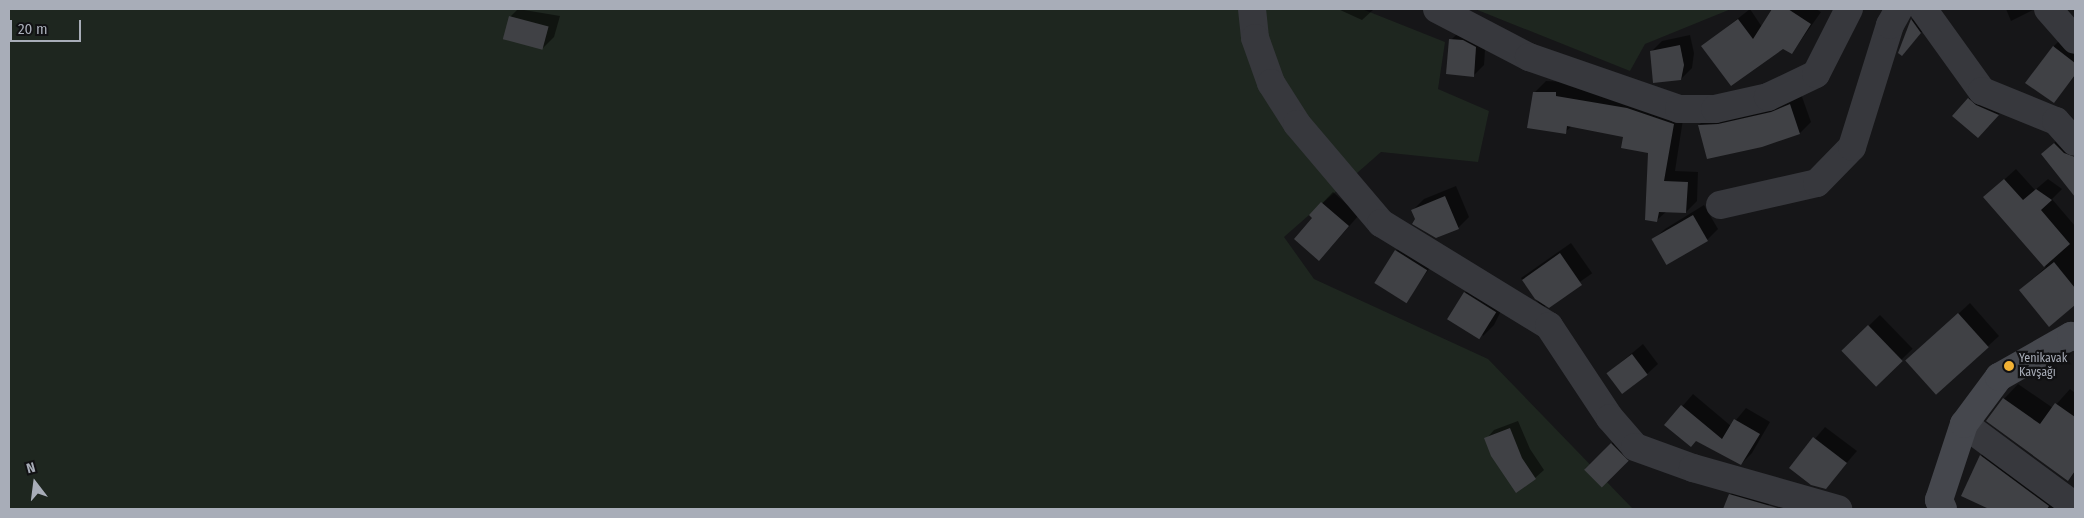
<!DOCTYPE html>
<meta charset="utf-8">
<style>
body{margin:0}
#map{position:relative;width:2084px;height:518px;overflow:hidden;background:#161618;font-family:"Fira Sans Condensed",sans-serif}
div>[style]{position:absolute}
.green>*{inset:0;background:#1e261f}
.shadow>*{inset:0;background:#0007;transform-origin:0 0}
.building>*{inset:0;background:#404145;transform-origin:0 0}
.street>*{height:28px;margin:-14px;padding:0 14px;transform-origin:14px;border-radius:14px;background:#37383d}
.secondary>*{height:28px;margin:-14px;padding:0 14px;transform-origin:14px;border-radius:14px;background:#45474d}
.dots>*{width:14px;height:14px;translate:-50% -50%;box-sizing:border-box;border:2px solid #111113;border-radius:50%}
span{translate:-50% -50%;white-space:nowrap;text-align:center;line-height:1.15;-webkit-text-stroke:4.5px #111113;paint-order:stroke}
.poi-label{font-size:12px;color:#a8adb8}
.left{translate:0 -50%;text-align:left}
.frame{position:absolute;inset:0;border:10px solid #a8adb8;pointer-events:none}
.north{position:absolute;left:10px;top:458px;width:50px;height:50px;-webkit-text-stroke:4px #111113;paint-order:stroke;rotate:345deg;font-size:14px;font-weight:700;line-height:20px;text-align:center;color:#a8adb8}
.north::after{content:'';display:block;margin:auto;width:18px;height:22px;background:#a8adb8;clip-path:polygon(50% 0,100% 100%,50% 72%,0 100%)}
.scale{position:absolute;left:10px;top:20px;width:71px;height:22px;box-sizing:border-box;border:2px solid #a8adb8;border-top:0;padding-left:6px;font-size:15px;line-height:18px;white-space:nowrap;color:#a8adb8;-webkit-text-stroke:4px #111113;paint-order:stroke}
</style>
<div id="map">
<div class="green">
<div style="clip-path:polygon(9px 9px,1362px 9px,1445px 42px,1438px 89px,1489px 111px,1478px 162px,1381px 152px,1284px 237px,1314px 279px,1488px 359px,1633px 509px,9px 509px)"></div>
<div style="clip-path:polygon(1475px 9px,1731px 9px,1645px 44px,1630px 71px)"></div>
</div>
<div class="shadow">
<div style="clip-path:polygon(518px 9px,560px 16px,554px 37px,543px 48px,510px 17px)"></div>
<div style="clip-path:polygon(1338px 9px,1374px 9px,1362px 20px)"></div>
<div style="clip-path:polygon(1750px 9px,1762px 27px,1774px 9px,1816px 9px,1821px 12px,1792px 53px,1783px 47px,1703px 46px)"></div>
<div style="clip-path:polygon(1923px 9px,1931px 21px,1902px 55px,1899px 52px,1912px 20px)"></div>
<div style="clip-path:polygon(2006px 9px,2035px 9px,2011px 21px)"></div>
<div style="clip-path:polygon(1462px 29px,1486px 36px,1484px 65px,1473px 76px,1451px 40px)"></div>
<div style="clip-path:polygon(1690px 35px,1694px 53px,1692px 68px,1681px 79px,1651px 52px,1662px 41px)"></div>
<div style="clip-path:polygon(2064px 36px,2075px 44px,2075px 76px,2053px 102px,2054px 46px)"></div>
<div style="clip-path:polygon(1546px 81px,1567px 82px,1567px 85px,1639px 97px,1684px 113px,1675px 171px,1698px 172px,1697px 201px,1686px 212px,1667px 211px,1657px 220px,1650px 152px,1625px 136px,1572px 126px,1565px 132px,1534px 93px)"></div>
<div style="clip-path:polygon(1980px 88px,2008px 103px,1989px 126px,1969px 99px)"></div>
<div style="clip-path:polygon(1801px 94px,1811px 122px,1800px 133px,1762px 146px,1699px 125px,1710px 114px)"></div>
<div style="clip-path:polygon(2066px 132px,2075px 141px,2075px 180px,2068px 186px,2042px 154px)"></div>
<div style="clip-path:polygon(2016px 169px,2035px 190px,2048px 179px,2062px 189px,2052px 199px,2075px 226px,2075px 304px,2049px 325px,2020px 290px,2046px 267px,1985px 197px)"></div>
<div style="clip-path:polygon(1456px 186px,1469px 217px,1458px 228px,1417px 219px,1413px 210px,1424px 199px)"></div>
<div style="clip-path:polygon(1333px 192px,1359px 215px,1330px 248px,1311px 215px)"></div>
<div style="clip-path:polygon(1704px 205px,1718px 229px,1707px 240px,1654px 239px,1665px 229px)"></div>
<div style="clip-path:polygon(1407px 240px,1437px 258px,1406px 301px,1396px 251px)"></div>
<div style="left:1571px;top:243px;width:37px;height:61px;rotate:55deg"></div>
<div style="clip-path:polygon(1476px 282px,1506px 301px,1494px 325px,1483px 336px,1465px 293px)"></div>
<div style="clip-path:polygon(1970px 303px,1999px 336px,1937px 393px,1919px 350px)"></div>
<div style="left:1880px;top:315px;width:47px;height:51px;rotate:46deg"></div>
<div style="clip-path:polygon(1643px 344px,1658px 364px,1647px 374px,1608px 373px)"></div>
<div style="clip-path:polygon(2018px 384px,2053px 408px,2070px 389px,2075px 393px,2075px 472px,2068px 480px,2004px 399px)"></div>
<div style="clip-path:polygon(1693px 394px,1731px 426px,1746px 408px,1770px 422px,1752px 453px,1741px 464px,1666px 425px)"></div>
<div style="clip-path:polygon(1518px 421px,1530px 449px,1544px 470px,1535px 478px,1486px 439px,1494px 430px)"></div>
<div style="clip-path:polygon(1825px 427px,1857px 451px,1825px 488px,1790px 468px)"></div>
<div style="left:1623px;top:433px;width:23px;height:52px;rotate:47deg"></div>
<div style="clip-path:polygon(1994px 443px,2075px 509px,1992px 509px,1963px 496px,1981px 456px)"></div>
<div style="clip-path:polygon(1741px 484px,1773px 493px,1767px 509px,1724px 509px,1730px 495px)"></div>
</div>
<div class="building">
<div style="clip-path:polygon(1772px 9px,1788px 9px,1811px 24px,1792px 54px,1783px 49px,1731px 86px,1701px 46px,1738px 19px,1753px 39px)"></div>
<div style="left:509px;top:16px;width:41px;height:24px;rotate:15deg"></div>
<div style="clip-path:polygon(1911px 19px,1921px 33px,1902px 56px,1898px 53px)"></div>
<div style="clip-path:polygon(1449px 39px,1463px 40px,1476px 47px,1474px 77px,1446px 74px)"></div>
<div style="clip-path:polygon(1680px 45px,1684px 65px,1681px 80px,1653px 83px,1650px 51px)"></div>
<div style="clip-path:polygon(2053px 46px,2075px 63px,2075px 75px,2054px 103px,2025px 83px)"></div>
<div style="clip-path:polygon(1533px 92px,1556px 92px,1556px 96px,1627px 108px,1674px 124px,1664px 181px,1688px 182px,1686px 213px,1659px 212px,1657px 222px,1645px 220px,1648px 153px,1621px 148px,1623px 137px,1567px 126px,1566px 134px,1527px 128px)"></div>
<div style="clip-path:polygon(1968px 98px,1976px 105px,1999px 115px,1978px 138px,1952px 116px)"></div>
<div style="clip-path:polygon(1790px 104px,1800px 134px,1762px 147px,1707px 159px,1698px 125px,1718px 124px,1771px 112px)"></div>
<div style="clip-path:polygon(2054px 143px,2064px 153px,2075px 157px,2075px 197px,2041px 154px)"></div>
<div style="clip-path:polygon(2004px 179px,2023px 200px,2036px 189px,2052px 200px,2041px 210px,2070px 244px,2044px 267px,1983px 197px)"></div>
<div style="clip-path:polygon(1445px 196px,1459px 229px,1436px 238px,1412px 224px,1415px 219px,1411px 210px)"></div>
<div style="clip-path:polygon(1321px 202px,1349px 226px,1319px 261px,1294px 239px,1312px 218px,1309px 215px)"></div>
<div style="left:1693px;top:215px;width:30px;height:48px;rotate:60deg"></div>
<div style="left:1395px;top:250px;width:38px;height:39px;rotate:32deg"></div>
<div style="clip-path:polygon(1560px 253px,1582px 285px,1549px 308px,1535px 299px,1522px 280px)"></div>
<div style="clip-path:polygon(2054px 262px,2075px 288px,2075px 305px,2049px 327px,2019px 290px)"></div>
<div style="left:1464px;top:292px;width:38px;height:32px;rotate:32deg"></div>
<div style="left:1958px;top:313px;width:46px;height:71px;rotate:48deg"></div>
<div style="left:1868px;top:325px;width:50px;height:37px;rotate:46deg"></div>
<div style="left:1632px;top:354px;width:26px;height:32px;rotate:53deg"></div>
<div style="clip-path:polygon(2003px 398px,2040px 424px,2055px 403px,2075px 417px,2075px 471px,2068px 481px,1986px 421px)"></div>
<div style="clip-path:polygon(1681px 405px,1722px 439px,1734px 419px,1760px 434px,1741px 465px,1696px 441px,1691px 447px,1664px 425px)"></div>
<div style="clip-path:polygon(1510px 428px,1522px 458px,1536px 479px,1516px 493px,1491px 456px,1484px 438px)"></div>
<div style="clip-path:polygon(1813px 437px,1847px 463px,1826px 489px,1811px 485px,1789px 468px)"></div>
<div style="left:1611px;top:443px;width:25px;height:38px;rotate:45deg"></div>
<div style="clip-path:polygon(1980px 455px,2049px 506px,2047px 509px,1989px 509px,1961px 496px)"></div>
<div style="clip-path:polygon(1729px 494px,1781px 509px,1723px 509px)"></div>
</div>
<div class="street">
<div style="left:1252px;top:9px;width:29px;rotate:84deg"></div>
<div style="left:1255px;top:38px;width:48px;rotate:70.4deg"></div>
<div style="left:1271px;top:83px;width:49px;rotate:57.6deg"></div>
<div style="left:1297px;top:124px;width:130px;rotate:49.7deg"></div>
<div style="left:1381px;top:223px;width:197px;rotate:31.5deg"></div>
<div style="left:1549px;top:326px;width:110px;rotate:56.5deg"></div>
<div style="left:1610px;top:418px;width:38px;rotate:49deg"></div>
<div style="left:1635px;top:447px;width:62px;rotate:19.9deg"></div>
<div style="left:1693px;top:468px;width:151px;rotate:15.8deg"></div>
<div style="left:1437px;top:9px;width:104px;rotate:27.6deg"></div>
<div style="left:1529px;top:57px;width:159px;rotate:19.1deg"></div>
<div style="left:1679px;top:109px;width:36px"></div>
<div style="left:1715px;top:109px;width:54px;rotate:-12.8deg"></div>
<div style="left:1768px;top:97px;width:53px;rotate:-25.6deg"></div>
<div style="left:1816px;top:74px;width:73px;rotate:-63.1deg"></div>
<div style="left:1923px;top:9px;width:101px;rotate:54.3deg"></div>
<div style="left:1982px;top:91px;width:80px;rotate:22.1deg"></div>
<div style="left:2056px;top:121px;width:28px;rotate:48deg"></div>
<div style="left:2048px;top:9px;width:41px;rotate:48.9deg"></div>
<div style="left:1720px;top:205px;width:99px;rotate:-12.8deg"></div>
<div style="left:1817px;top:183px;width:50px;rotate:-45.8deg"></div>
<div style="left:1852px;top:147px;width:128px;rotate:-72.7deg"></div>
<div style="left:1890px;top:25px;width:18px;rotate:-61deg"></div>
<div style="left:1964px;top:424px;width:138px;rotate:36.5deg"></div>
</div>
<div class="secondary">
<div style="left:1943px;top:509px;width:10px;rotate:-114deg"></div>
<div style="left:1939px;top:500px;width:80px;rotate:-71.8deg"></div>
<div style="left:1964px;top:424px;width:59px;rotate:-53.3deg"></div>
<div style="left:1999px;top:377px;width:83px;rotate:-29.7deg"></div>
<div style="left:2071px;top:336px;width:4px;rotate:14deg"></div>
</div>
<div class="dots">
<div style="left:2009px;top:366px;background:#f2b134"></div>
</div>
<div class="poi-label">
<span class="left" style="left:2019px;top:366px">Yenikavak<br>Kavşağı</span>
</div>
<div class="frame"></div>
<div class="north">N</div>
<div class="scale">20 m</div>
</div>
